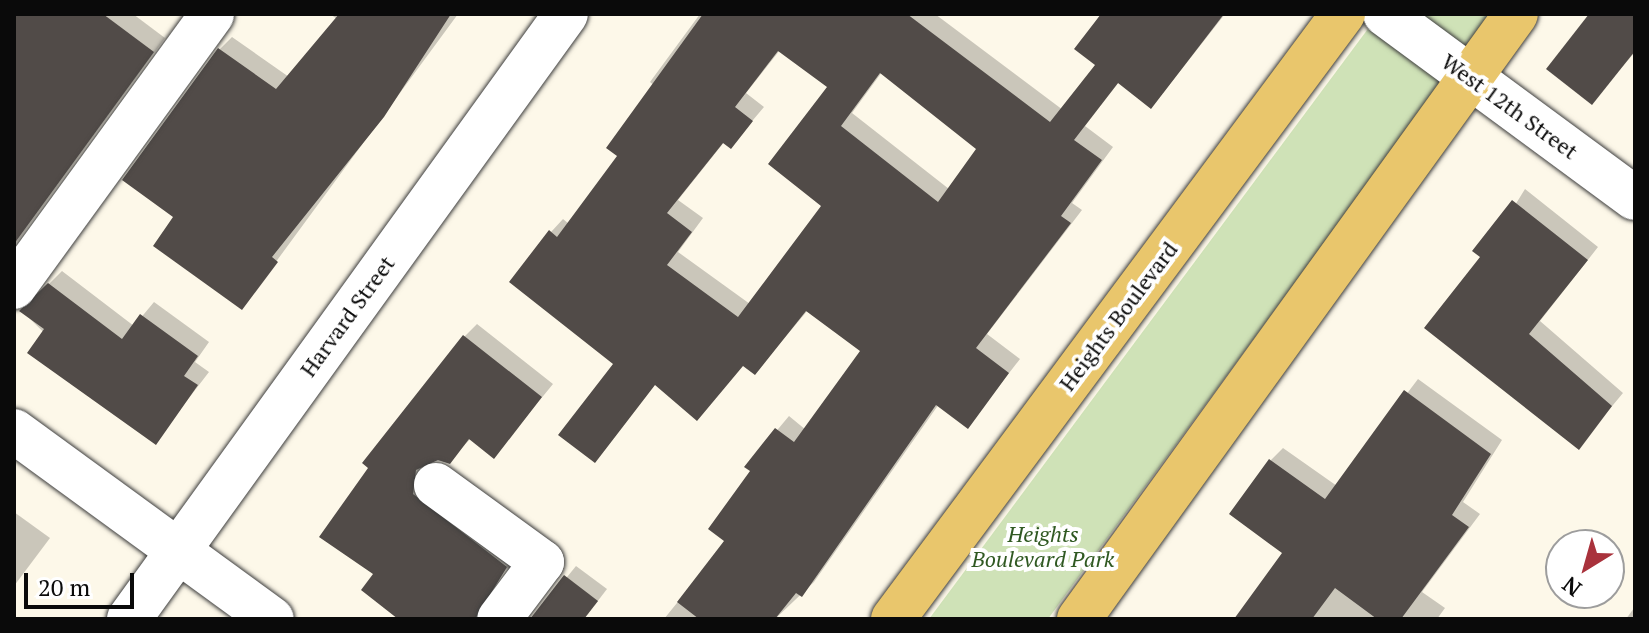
<!DOCTYPE html>
<style>
body{margin:0}
#map{position:relative;width:1649px;height:633px;overflow:hidden;background:#fdf8e9;font-family:"PT Serif",serif}
div>[style]{position:absolute}
.green>*{inset:0;background:#cfe2b7}
.shadow>*{inset:0;background:#0003}
.building>*{inset:0;background:#514b48}
.roads{filter:drop-shadow(0 0 2px #3d3d3d) drop-shadow(0 0 2px #3d3d3d)}
.minor>*{height:44px;margin:-22px;padding:0 22px;transform-origin:22px;border-radius:22px;background:#fff}
.major>*{height:44px;margin:-22px;padding:0 22px;transform-origin:22px;border-radius:22px;background:#e9c66c}
span{translate:-50% -50%;white-space:nowrap;text-align:center;line-height:1.15;-webkit-text-stroke:8px #fff;paint-order:stroke}
.street-label{font-size:22px;color:#0a0a0a}
.park-label{font-size:22px;color:#305922;font-style:italic}
.frame{position:absolute;inset:0;border:16px solid #0a0a0a;pointer-events:none}
.north{position:absolute;left:1545px;top:529px;width:80px;height:80px;box-sizing:border-box;background:#fff;border:2px solid #9d9d9d;border-radius:50%;rotate:217deg;font-size:22px;font-weight:700;line-height:32px;text-align:center;color:#0a0a0a}
.north::after{content:'';display:block;margin:auto;width:28px;height:36px;background:#a9323c;clip-path:polygon(50% 0,100% 100%,50% 72%,0 100%)}
.scale{position:absolute;left:24px;top:573px;width:110px;height:36px;box-sizing:border-box;border:4px solid #0a0a0a;border-top:0;padding-left:10px;font-size:24px;line-height:28px;white-space:nowrap;color:#0a0a0a;-webkit-text-stroke:6px #fff;paint-order:stroke}
</style>
<div id="map">
<div class="green">
<div style="clip-path:polygon(1379px 14px,1492px 14px,1048px 619px,929px 619px)"></div>
</div>
<div class="shadow">
<div style="clip-path:polygon(14px 14px,133px 14px,165px 38px,14px 246px)"></div>
<div style="clip-path:polygon(330px 14px,458px 14px,242px 308px,176px 217px,219px 50px,232px 37px,289px 77px,337px 19px)"></div>
<div style="clip-path:polygon(evenodd,700px 14px,935px 14px,1063px 110px,1098px 65px,1077px 48px,1101px 14px,1225px 14px,1163px 93px,1119px 82px,1085px 126px,1113px 147px,1072px 203px,1082px 210px,987px 334px,1020px 359px,968px 426px,939px 404px,814px 582px,775px 619px,664px 619px,727px 541px,753px 471px,747px 466px,789px 416px,806px 430px,863px 351px,808px 310px,755px 373px,744px 364px,656px 383px,595px 460px,616px 363px,551px 232px,563px 219px,569px 224px,620px 156px,656px 87px,650px 82px,700px 14px,780px 50px,830px 87px,824px 205px,750px 304px,678px 252px,703px 218px,678px 200px,725px 141px,731px 146px,764px 107px,746px 93px,780px 50px,700px 14px,882px 72px,978px 149px,949px 189px,852px 113px,882px 72px)"></div>
<div style="clip-path:polygon(1592px 14px,1635px 14px,1635px 52px,1592px 102px)"></div>
<div style="clip-path:polygon(1525px 189px,1598px 247px,1540px 321px,1623px 393px,1578px 447px,1483px 257px)"></div>
<div style="clip-path:polygon(62px 271px,134px 326px,154px 302px,209px 342px,195px 362px,209px 372px,155px 442px,22px 311px)"></div>
<div style="clip-path:polygon(477px 324px,553px 384px,494px 456px,471px 438px,449px 462px,429px 460px,423px 468px,434px 493px,518px 554px,491px 589px,487px 619px,403px 619px,376px 574px,464px 337px)"></div>
<div style="clip-path:polygon(1418px 379px,1502px 440px,1463px 502px,1480px 514px,1422px 592px,1445px 608px,1437px 619px,1235px 619px,1285px 552px,1271px 460px,1283px 448px,1337px 486px)"></div>
<div style="clip-path:polygon(14px 512px,50px 538px,14px 586px)"></div>
<div style="clip-path:polygon(576px 566px,607px 589px,584px 619px,533px 619px)"></div>
<div style="clip-path:polygon(1635px 607px,1635px 619px,1626px 619px,1634px 608px)"></div>
</div>
<div class="building">
<div style="clip-path:polygon(14px 14px,103px 14px,154px 52px,14px 244px)"></div>
<div style="clip-path:polygon(339px 14px,451px 14px,384px 117px,272px 257px,278px 262px,242px 310px,153px 246px,173px 217px,122px 180px,218px 48px,276px 89px)"></div>
<div style="clip-path:polygon(evenodd,703px 14px,907px 14px,1050px 122px,1095px 65px,1074px 49px,1101px 14px,1224px 14px,1151px 109px,1118px 83px,1074px 140px,1102px 160px,1061px 216px,1071px 223px,976px 348px,1009px 373px,968px 429px,936px 405px,802px 597px,796px 593px,775px 619px,699px 619px,677px 602px,724px 541px,708px 529px,750px 471px,744px 467px,775px 428px,794px 442px,860px 351px,806px 311px,755px 375px,743px 366px,697px 421px,655px 385px,595px 463px,558px 435px,613px 364px,509px 282px,549px 230px,557px 237px,617px 156px,606px 148px,703px 14px,778px 51px,827px 87px,768px 164px,821px 206px,738px 317px,667px 265px,692px 232px,667px 213px,723px 143px,731px 149px,753px 121px,735px 107px,778px 51px,703px 14px,880px 73px,976px 149px,938px 202px,841px 126px,880px 73px)"></div>
<div style="clip-path:polygon(1589px 14px,1635px 14px,1635px 51px,1592px 105px,1546px 69px)"></div>
<div style="clip-path:polygon(1512px 200px,1588px 260px,1529px 334px,1612px 406px,1579px 450px,1424px 328px,1480px 257px,1472px 251px)"></div>
<div style="clip-path:polygon(48px 283px,122px 339px,140px 314px,198px 356px,184px 376px,198px 385px,156px 445px,27px 353px,44px 329px,19px 311px)"></div>
<div style="clip-path:polygon(463px 335px,542px 397px,494px 459px,469px 439px,450px 464px,438px 460px,416px 470px,413px 494px,507px 567px,475px 619px,398px 619px,361px 590px,373px 574px,319px 537px,368px 468px,362px 463px)"></div>
<div style="clip-path:polygon(1404px 390px,1491px 454px,1452px 515px,1469px 527px,1401px 619px,1377px 619px,1335px 588px,1312px 619px,1234px 619px,1282px 553px,1229px 514px,1269px 459px,1325px 499px)"></div>
<div style="clip-path:polygon(564px 575px,598px 601px,584px 619px,530px 619px)"></div>
</div>
<div class="roads">
<div class="minor">
<div style="left:1385px;top:14px;width:310px;rotate:36.4deg"></div>
<div style="left:14px;top:287px;width:337px;rotate:-54deg"></div>
<div style="left:14px;top:431px;width:319px;rotate:36.1deg"></div>
<div style="left:436px;top:485px;width:131px;rotate:36deg"></div>
<div style="left:542px;top:562px;width:71px;rotate:127deg"></div>
<div style="left:129px;top:619px;width:746px;rotate:-54.16deg"></div>
</div>
<div class="major">
<div style="left:893px;top:619px;width:754px;rotate:-53.36deg"></div>
<div style="left:1079px;top:619px;width:746px;rotate:-54.16deg"></div>
</div>
</div>
<div class="street-label">
<span style="left:1510px;top:106px;rotate:36deg">West 12th Street</span>
<span style="left:347px;top:316px;rotate:-54deg">Harvard Street</span>
<span style="left:1118px;top:316px;rotate:-53deg">Heights Boulevard</span>
</div>
<div class="park-label">
<span style="left:1043px;top:546px">Heights<br>Boulevard Park</span>
</div>
<div class="frame"></div>
<div class="north">N</div>
<div class="scale">20 m</div>
</div>
